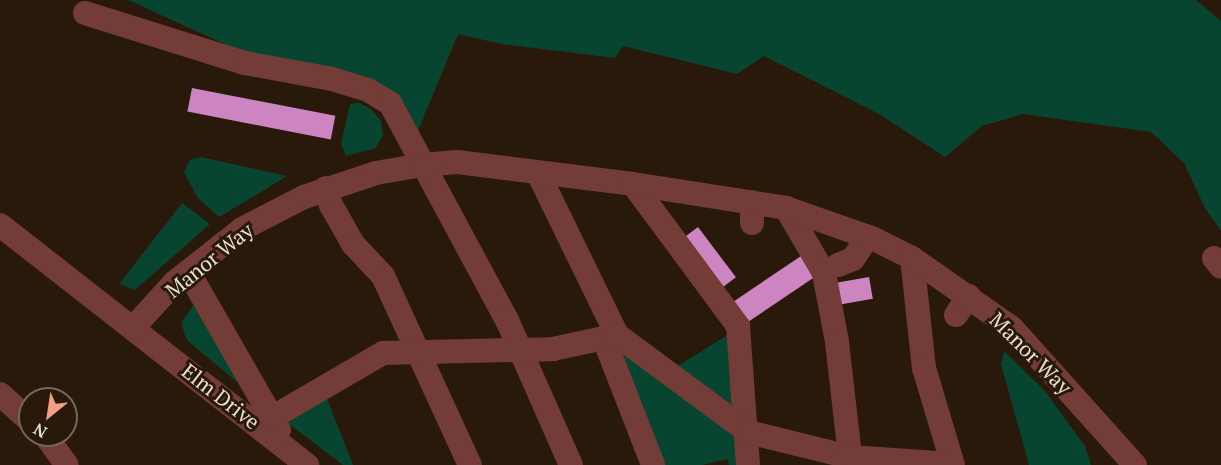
<!DOCTYPE html>
<style>
body{margin:0}
#map{position:relative;width:1221px;height:465px;overflow:hidden;background:#29190a;font-family:"PT Serif",serif}
div>[style]{position:absolute}
.green>*{inset:0;background:#084530}
.building>*{inset:0;background:#cc85c0;transform-origin:0 0}
.minor>*{height:24px;margin:-12px;padding:0 12px;transform-origin:12px;border-radius:12px;background:#743c36}
span{translate:-50% -50%;white-space:nowrap;text-align:center;line-height:1.15;-webkit-text-stroke:6px #29190a;paint-order:stroke}
.street-label{font-size:21px;color:#e9ddd4}
.north{position:absolute;left:18px;top:387px;width:60px;height:60px;box-sizing:border-box;background:#29190a;border:2px solid #76675b;border-radius:50%;rotate:210deg;font-size:16px;font-weight:700;line-height:24px;text-align:center;color:#e9ddd4}
.north::after{content:'';display:block;margin:auto;width:21px;height:27px;background:#f39f83;clip-path:polygon(50% 0,100% 100%,50% 72%,0 100%)}
</style>
<div id="map">
<div class="green">
<div style="clip-path:polygon(128px 0,1196px 0,1221px 21px,1221px 231px,1205px 208px,1184px 163px,1151px 132px,1023px 114px,982px 126px,945px 157px,879px 114px,764px 56px,737px 74px,623px 46px,615px 58px,501px 44px,458px 34px,417px 133px,403px 103px,377px 81px,249px 55px)"></div>
<div style="clip-path:polygon(359px 103px,371px 109px,381px 121px,383px 135px,376px 148px,346px 156px,341px 144px,350px 104px)"></div>
<div style="clip-path:polygon(201px 157px,287px 176px,219px 217px,197px 197px,184px 172px,190px 160px)"></div>
<div style="clip-path:polygon(182px 203px,210px 224px,135px 290px,119px 284px)"></div>
<div style="clip-path:polygon(195px 303px,260px 401px,188px 341px,182px 327px,183px 320px)"></div>
<div style="clip-path:polygon(739px 328px,748px 465px,729px 465px,727px 459px,702px 465px,653px 465px,617px 335px,668px 372px)"></div>
<div style="clip-path:polygon(1004px 351px,1044px 390px,1085px 446px,1091px 465px,1029px 465px,1001px 364px)"></div>
<div style="clip-path:polygon(326px 396px,353px 465px,343px 465px,280px 417px)"></div>
</div>
<div class="building">
<div style="left:192px;top:88px;width:146px;height:24px;rotate:11deg"></div>
<div style="left:698px;top:227px;width:63px;height:20px;rotate:53deg"></div>
<div style="left:807px;top:252px;width:25px;height:93px;rotate:56deg"></div>
<div style="left:869px;top:277px;width:22px;height:39px;rotate:80deg"></div>
</div>
<div class="minor">
<div style="left:85px;top:13px;width:168px;rotate:17.4deg"></div>
<div style="left:245px;top:63px;width:88px;rotate:10.4deg"></div>
<div style="left:332px;top:79px;width:38px;rotate:17deg"></div>
<div style="left:368px;top:90px;width:26px;rotate:31deg"></div>
<div style="left:390px;top:103px;width:247px;rotate:61.7deg"></div>
<div style="left:507px;top:320px;width:158px;rotate:66.2deg"></div>
<div style="left:538px;top:173px;width:180px;rotate:64deg"></div>
<div style="left:633px;top:184px;width:177px;rotate:53.5deg"></div>
<div style="left:738px;top:326px;width:139px;rotate:85.9deg"></div>
<div style="left:326px;top:188px;width:18px;rotate:74deg"></div>
<div style="left:331px;top:205px;width:45px;rotate:60.6deg"></div>
<div style="left:353px;top:244px;width:44px;rotate:46.8deg"></div>
<div style="left:383px;top:276px;width:208px;rotate:65.3deg"></div>
<div style="left:752px;top:202px;width:21px;rotate:90deg"></div>
<div style="left:786px;top:208px;width:75px;rotate:59.7deg"></div>
<div style="left:824px;top:273px;width:70px;rotate:79.3deg"></div>
<div style="left:837px;top:342px;width:124px;rotate:83.5deg"></div>
<div style="left:0;top:225px;width:390px;rotate:38deg"></div>
<div style="left:912px;top:258px;width:111px;rotate:83.8deg"></div>
<div style="left:924px;top:368px;width:101px;rotate:73.4deg"></div>
<div style="left:1214px;top:258px;width:11px;rotate:52deg"></div>
<div style="left:838px;top:265px;width:16px;rotate:-22deg"></div>
<div style="left:853px;top:259px;width:27px;rotate:-56deg"></div>
<div style="left:189px;top:273px;width:181px;rotate:60.2deg"></div>
<div style="left:956px;top:315px;width:23px;rotate:-56deg"></div>
<div style="left:133px;top:328px;width:62px;rotate:-47.6deg"></div>
<div style="left:175px;top:282px;width:85px;rotate:-38.3deg"></div>
<div style="left:242px;top:229px;width:70px;rotate:-27.3deg"></div>
<div style="left:304px;top:197px;width:76px;rotate:-18.4deg"></div>
<div style="left:376px;top:173px;width:47px;rotate:-9.9deg"></div>
<div style="left:422px;top:165px;width:35px;rotate:-5deg"></div>
<div style="left:457px;top:162px;width:177px;rotate:7.1deg"></div>
<div style="left:633px;top:184px;width:155px;rotate:8.9deg"></div>
<div style="left:786px;top:208px;width:93px;rotate:19.4deg"></div>
<div style="left:874px;top:239px;width:42px;rotate:26.6deg"></div>
<div style="left:912px;top:258px;width:122px;rotate:35deg"></div>
<div style="left:1012px;top:328px;width:184px;rotate:48.1deg"></div>
<div style="left:604px;top:339px;width:135px;rotate:68.7deg"></div>
<div style="left:0;top:394px;width:40px;rotate:42deg"></div>
<div style="left:273px;top:417px;width:127px;rotate:-30.2deg"></div>
<div style="left:383px;top:353px;width:170px;rotate:-1.3deg"></div>
<div style="left:553px;top:349px;width:66px;rotate:-12.3deg"></div>
<div style="left:617px;top:335px;width:163px;rotate:36.5deg"></div>
<div style="left:748px;top:432px;width:105px;rotate:13.8deg"></div>
<div style="left:850px;top:457px;width:102px;rotate:3.9deg"></div>
<div style="left:45px;top:435px;width:37px;rotate:54deg"></div>
</div>
<div class="street-label">
<span style="left:209px;top:260px;rotate:-39deg">Manor Way</span>
<span style="left:1031px;top:353px;rotate:45deg">Manor Way</span>
<span style="left:221px;top:396px;rotate:38deg">Elm Drive</span>
</div>
<div class="north">N</div>
</div>
